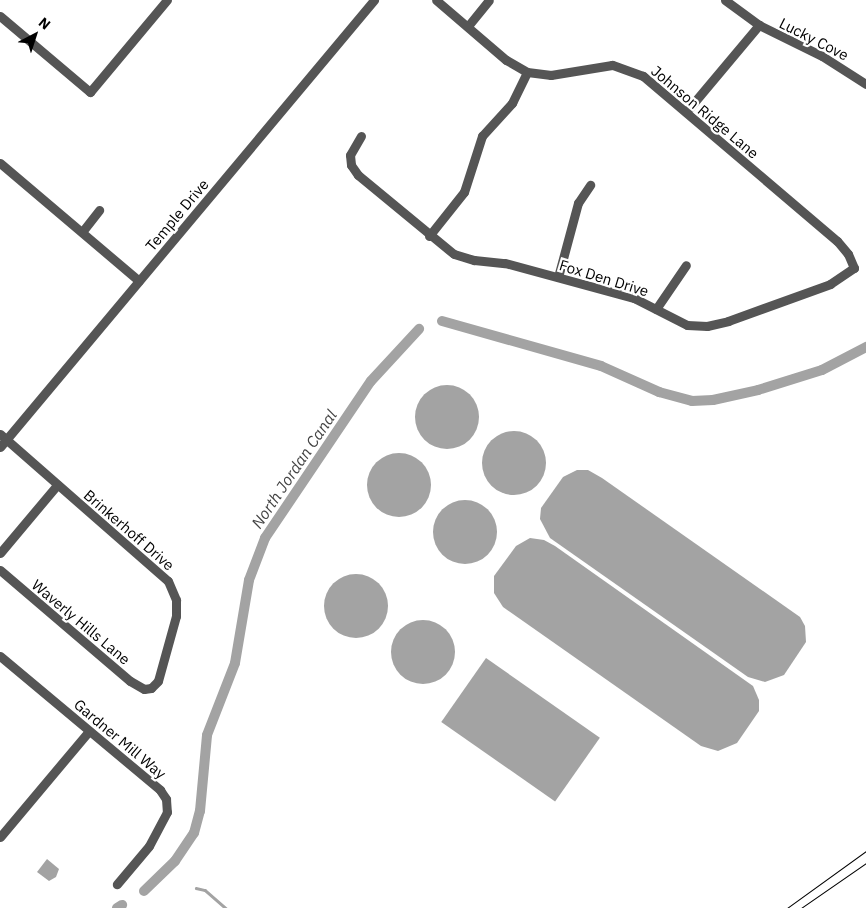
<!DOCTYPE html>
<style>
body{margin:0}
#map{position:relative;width:866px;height:908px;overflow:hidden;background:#fff;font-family:"IBM Plex Sans",sans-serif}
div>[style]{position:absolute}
.water>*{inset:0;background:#a3a3a3;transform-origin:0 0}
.round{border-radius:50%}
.stream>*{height:2.5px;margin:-1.25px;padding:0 1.25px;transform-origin:1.25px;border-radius:1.25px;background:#a3a3a3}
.canal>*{height:10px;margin:-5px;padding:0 5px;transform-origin:5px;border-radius:5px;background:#a3a3a3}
.minor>*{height:9px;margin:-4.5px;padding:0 4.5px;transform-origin:4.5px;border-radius:4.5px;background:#555}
.tram>*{height:1px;margin:-0.5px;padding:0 0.5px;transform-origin:0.5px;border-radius:0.5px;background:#000}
span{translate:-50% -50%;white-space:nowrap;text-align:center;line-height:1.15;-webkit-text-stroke:4.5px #fff;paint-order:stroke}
.street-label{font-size:15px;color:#000}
.water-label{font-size:16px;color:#444;font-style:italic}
.north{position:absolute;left:10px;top:10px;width:50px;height:50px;-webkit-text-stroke:4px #fff;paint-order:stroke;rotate:40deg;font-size:14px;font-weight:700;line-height:20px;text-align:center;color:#000}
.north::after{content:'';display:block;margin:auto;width:18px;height:22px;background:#000;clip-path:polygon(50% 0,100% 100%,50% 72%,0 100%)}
</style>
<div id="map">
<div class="water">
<div class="round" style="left:415px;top:385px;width:64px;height:64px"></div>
<div class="round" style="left:482px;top:431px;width:64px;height:64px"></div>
<div class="round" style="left:367px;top:453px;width:64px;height:64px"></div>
<div style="clip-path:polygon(577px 470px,588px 470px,602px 478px,800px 617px,805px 626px,806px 642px,784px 675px,765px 682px,748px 677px,550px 538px,540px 519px,541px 508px,563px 477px)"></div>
<div class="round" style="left:433px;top:500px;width:64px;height:64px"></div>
<div style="clip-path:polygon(530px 538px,544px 540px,555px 546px,753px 686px,759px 700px,759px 711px,737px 743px,718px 751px,701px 746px,503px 607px,494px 593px,494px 576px,516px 546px)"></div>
<div class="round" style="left:324px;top:574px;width:64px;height:64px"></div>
<div class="round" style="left:391px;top:620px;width:64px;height:64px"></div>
<div style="left:486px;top:658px;width:139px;height:78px;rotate:35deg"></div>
<div style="clip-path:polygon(47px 859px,59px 869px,56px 877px,49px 881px,37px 872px)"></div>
</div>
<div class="stream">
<div style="left:196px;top:888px;width:9px;rotate:13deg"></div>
<div style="left:205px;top:890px;width:28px;rotate:41deg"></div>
</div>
<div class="canal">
<div style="left:442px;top:321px;width:165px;rotate:15.8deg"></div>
<div style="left:601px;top:366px;width:64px;rotate:24.1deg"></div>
<div style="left:659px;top:392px;width:34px;rotate:15deg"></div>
<div style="left:692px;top:401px;width:21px;rotate:-3deg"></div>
<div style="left:713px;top:400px;width:46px;rotate:-12.5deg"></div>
<div style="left:758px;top:390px;width:67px;rotate:-17.4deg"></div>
<div style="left:822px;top:370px;width:50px;rotate:-27.6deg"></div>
<div style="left:144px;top:891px;width:43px;rotate:-44.1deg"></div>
<div style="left:175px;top:861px;width:34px;rotate:-56deg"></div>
<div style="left:194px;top:833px;width:23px;rotate:-75deg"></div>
<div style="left:200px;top:811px;width:76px;rotate:-84.7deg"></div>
<div style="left:207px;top:735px;width:77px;rotate:-68.7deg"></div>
<div style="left:235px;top:663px;width:84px;rotate:-80.4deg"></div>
<div style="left:249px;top:580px;width:45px;rotate:-69.1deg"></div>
<div style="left:265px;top:538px;width:189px;rotate:-56deg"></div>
<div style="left:371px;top:381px;width:71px;rotate:-47.3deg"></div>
<div style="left:117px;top:908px;width:6px;rotate:-31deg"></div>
</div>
<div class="minor">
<div style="left:725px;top:0;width:42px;rotate:36.3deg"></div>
<div style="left:759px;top:25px;width:70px;rotate:26.2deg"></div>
<div style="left:822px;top:56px;width:52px;rotate:32.5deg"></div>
<div style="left:0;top:16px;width:118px;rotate:40.2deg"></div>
<div style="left:90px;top:92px;width:120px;rotate:-50.1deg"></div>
<div style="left:468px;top:26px;width:33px;rotate:-51deg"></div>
<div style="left:686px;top:112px;width:114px;rotate:-50deg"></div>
<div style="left:361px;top:136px;width:22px;rotate:120deg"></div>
<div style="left:350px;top:155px;width:10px;rotate:84deg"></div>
<div style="left:351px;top:165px;width:12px;rotate:55deg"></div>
<div style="left:358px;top:175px;width:124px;rotate:39.5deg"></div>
<div style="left:454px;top:254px;width:21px;rotate:17deg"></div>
<div style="left:474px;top:260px;width:31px;rotate:6deg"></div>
<div style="left:505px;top:263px;width:134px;rotate:15.2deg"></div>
<div style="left:634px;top:298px;width:59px;rotate:27deg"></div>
<div style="left:687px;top:325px;width:20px;rotate:3deg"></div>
<div style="left:707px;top:326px;width:22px;rotate:-13deg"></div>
<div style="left:728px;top:321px;width:109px;rotate:-19.9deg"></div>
<div style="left:830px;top:284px;width:29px;rotate:-34deg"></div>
<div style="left:854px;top:268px;width:15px;rotate:-113deg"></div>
<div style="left:848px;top:254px;width:17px;rotate:-130deg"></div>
<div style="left:837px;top:241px;width:255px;rotate:-139.6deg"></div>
<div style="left:643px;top:76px;width:33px;rotate:-160deg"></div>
<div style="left:612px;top:65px;width:62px;rotate:170.7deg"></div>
<div style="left:551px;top:75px;width:24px;rotate:-173deg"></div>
<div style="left:527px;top:72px;width:24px;rotate:-150deg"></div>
<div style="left:506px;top:60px;width:92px;rotate:-139.4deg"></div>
<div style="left:0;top:163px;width:182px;rotate:40.3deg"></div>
<div style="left:82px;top:232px;width:28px;rotate:-52deg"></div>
<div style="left:429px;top:236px;width:56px;rotate:-51.5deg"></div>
<div style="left:464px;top:192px;width:59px;rotate:-72.2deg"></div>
<div style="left:482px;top:136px;width:45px;rotate:-47.7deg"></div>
<div style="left:512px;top:103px;width:34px;rotate:-64deg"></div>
<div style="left:558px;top:277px;width:77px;rotate:-74.9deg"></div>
<div style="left:578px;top:203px;width:22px;rotate:-56deg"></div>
<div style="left:656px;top:309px;width:53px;rotate:-55.7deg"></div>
<div style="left:0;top:434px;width:223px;rotate:41.2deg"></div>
<div style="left:168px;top:581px;width:21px;rotate:67deg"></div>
<div style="left:176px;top:600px;width:16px;rotate:90deg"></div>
<div style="left:176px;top:616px;width:67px;rotate:105.5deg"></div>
<div style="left:158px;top:681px;width:10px;rotate:135deg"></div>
<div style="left:151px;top:688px;width:7px;rotate:172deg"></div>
<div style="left:144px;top:689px;width:16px;rotate:-150deg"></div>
<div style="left:130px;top:681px;width:171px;rotate:-139.5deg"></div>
<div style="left:0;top:447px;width:583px;rotate:-50.08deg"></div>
<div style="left:0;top:553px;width:89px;rotate:-50deg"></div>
<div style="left:0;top:656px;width:209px;rotate:39.9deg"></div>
<div style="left:160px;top:790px;width:11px;rotate:56deg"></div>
<div style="left:166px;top:799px;width:13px;rotate:86deg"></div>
<div style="left:167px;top:812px;width:38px;rotate:118deg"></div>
<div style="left:149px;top:846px;width:50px;rotate:130.1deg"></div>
<div style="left:0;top:837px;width:138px;rotate:-50deg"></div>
</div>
<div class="tram">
<div style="left:787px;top:908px;width:97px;rotate:-35.8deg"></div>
<div style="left:801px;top:908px;width:79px;rotate:-34.7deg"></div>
</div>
<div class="street-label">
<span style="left:814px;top:39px;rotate:27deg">Lucky Cove</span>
<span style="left:705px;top:112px;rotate:40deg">Johnson Ridge Lane</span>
<span style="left:177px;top:215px;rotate:-50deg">Temple Drive</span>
<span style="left:604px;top:278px;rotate:17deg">Fox Den Drive</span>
<span style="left:129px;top:530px;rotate:41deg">Brinkerhoff Drive</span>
<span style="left:81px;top:622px;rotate:40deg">Waverly Hills Lane</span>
<span style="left:120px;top:739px;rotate:40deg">Gardner Mill Way</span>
</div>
<div class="water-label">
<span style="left:294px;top:469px;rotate:-56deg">North Jordan Canal</span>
</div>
<div class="north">N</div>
</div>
